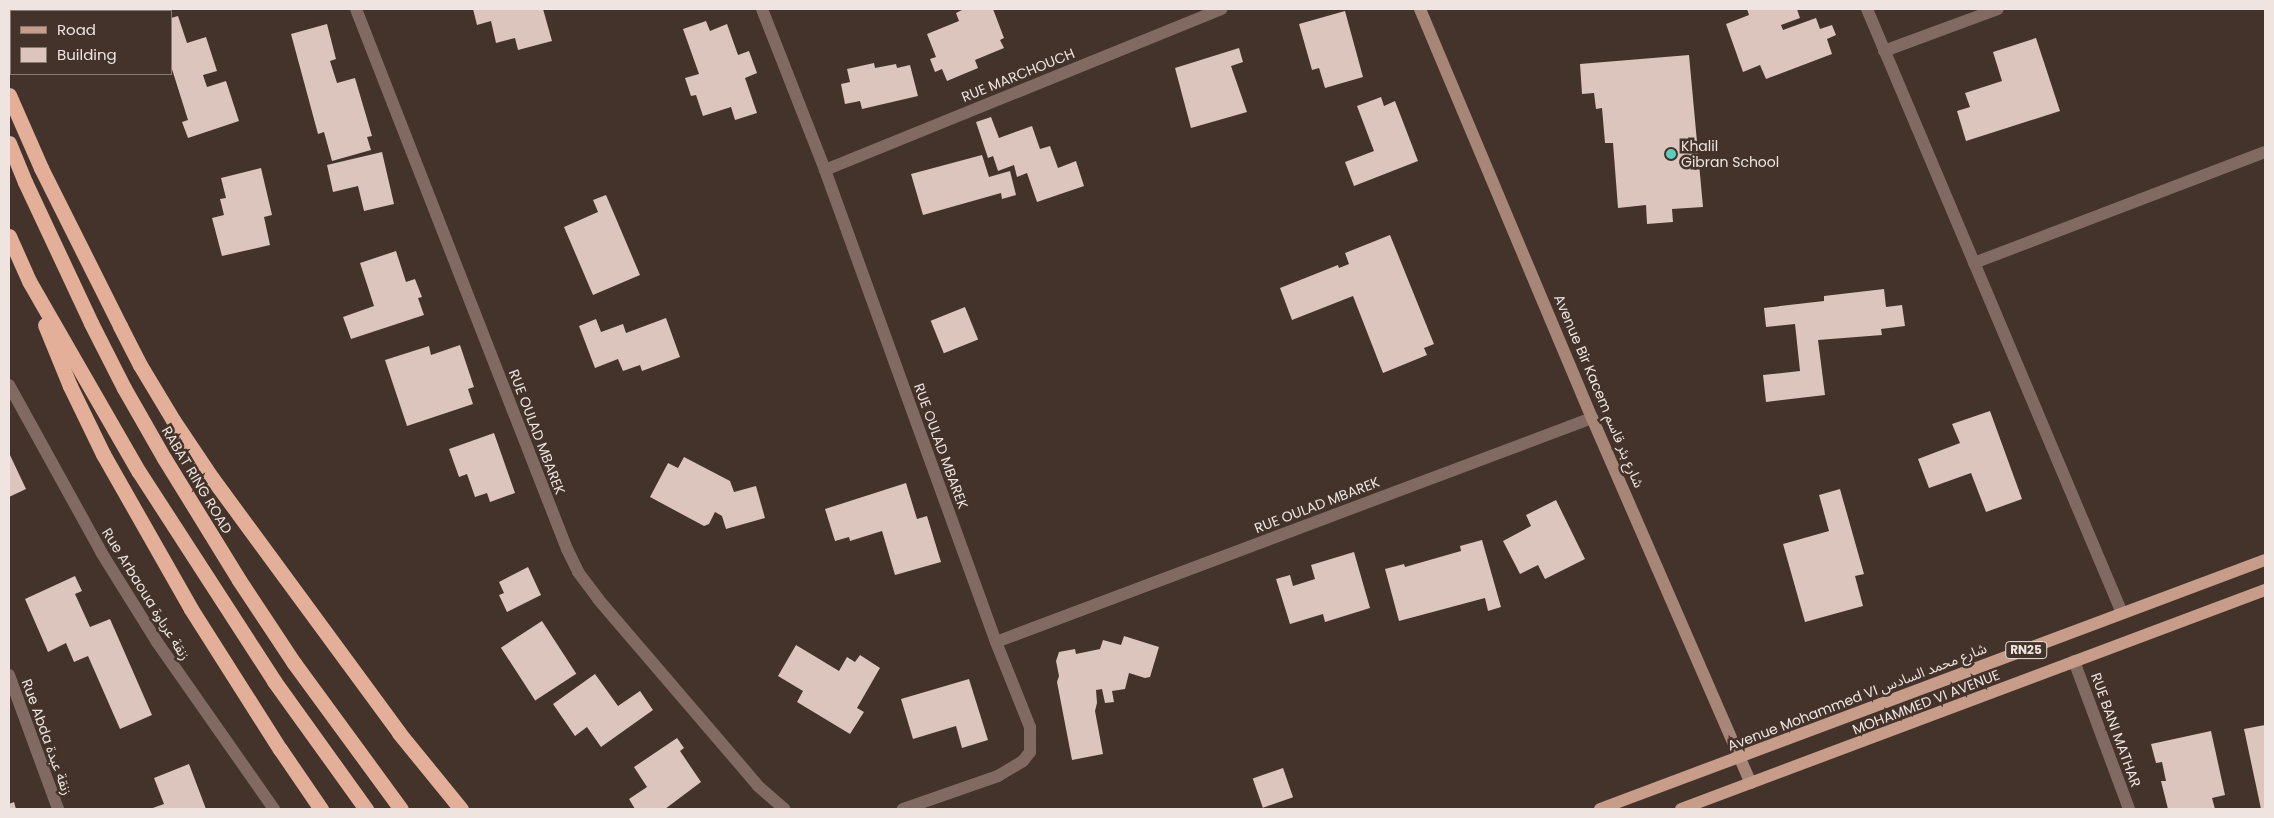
<!DOCTYPE html>
<meta charset="utf-8">
<style>
body{margin:0}
#map{position:relative;width:2274px;height:818px;overflow:hidden;background:#43332b;font-family:Poppins,"Noto Sans Arabic",sans-serif}
div>[style]{position:absolute}
.building>*{inset:0;background:#dbc5bc;transform-origin:0 0}
.street>*{height:12px;margin:-6px;padding:0 6px;transform-origin:6px;border-radius:6px;background:#806a61}
.secondary>*{height:12px;margin:-6px;padding:0 6px;transform-origin:6px;border-radius:6px;background:#a88677}
.primary>*{height:12px;margin:-6px;padding:0 6px;transform-origin:6px;border-radius:6px;background:#c79c88}
.highway>*{height:15px;margin:-7.5px;padding:0 7.5px;transform-origin:7.5px;border-radius:7.5px;background:#e3af98}
.dots>*{width:14px;height:14px;translate:-50% -50%;box-sizing:border-box;border:2px solid #43332b;border-radius:50%}
span{translate:-50% -50%;white-space:nowrap;text-align:center;line-height:1.15;-webkit-text-stroke:5px #43332b;paint-order:stroke}
.shield-label span{padding:1px 4px;background:#43332b;border:1px solid;border-radius:4px;-webkit-text-stroke-width:0}
.shield-label{font-size:12px;color:#efe4df;font-weight:700}
.street-label{font-size:14px;color:#efe4df}
.poi-label{font-size:14px;color:#efe4df}
.left{translate:0 -50%;text-align:left}
.frame{position:absolute;inset:0;border:10px solid #efe4df;pointer-events:none}
.legend{position:absolute;left:10px;top:10px;width:162px;height:65px;box-sizing:border-box;background:#43332b;border:1px solid #887a73;margin:0;padding:6px 9px;list-style:none;font-size:15px;color:#efe4df}
.legend li{display:flex;align-items:center;gap:10px;height:25px}
.legend b{width:25px;border:1px solid #887a73}
</style>
<div id="map">
<div class="building">
<div style="clip-path:polygon(473px 9px,543px 9px,552px 41px,518px 50px,515px 38px,496px 43px,491px 21px,477px 25px)"></div>
<div style="clip-path:polygon(964px 9px,993px 9px,1004px 38px,1000px 40px,1004px 48px,975px 60px,978px 68px,947px 81px,942px 69px,935px 72px,930px 59px,936px 57px,927px 34px,959px 21px,956px 13px)"></div>
<div style="clip-path:polygon(1747px 9px,1797px 9px,1800px 18px,1781px 25px,1783px 30px,1816px 18px,1820px 29px,1832px 25px,1836px 35px,1827px 39px,1832px 54px,1766px 79px,1760px 65px,1743px 72px,1726px 24px,1749px 15px)"></div>
<div style="clip-path:polygon(1345px 11px,1363px 77px,1325px 88px,1319px 68px,1312px 70px,1299px 24px)"></div>
<div style="clip-path:polygon(178px 16px,187px 43px,206px 37px,217px 71px,203px 75px,207px 87px,226px 81px,239px 121px,188px 138px,182px 122px,188px 120px,171px 66px,171px 18px)"></div>
<div style="clip-path:polygon(706px 21px,710px 31px,727px 24px,738px 55px,749px 51px,757px 73px,745px 78px,757px 113px,735px 120px,731px 107px,703px 116px,696px 95px,691px 96px,685px 78px,699px 74px,683px 29px)"></div>
<div style="clip-path:polygon(327px 24px,336px 59px,330px 61px,337px 83px,355px 78px,372px 136px,367px 137px,371px 150px,332px 161px,324px 132px,318px 134px,291px 34px)"></div>
<div style="clip-path:polygon(2036px 38px,2060px 111px,1966px 141px,1957px 111px,1970px 107px,1965px 93px,2002px 81px,1993px 52px)"></div>
<div style="clip-path:polygon(1239px 48px,1243px 62px,1231px 66px,1247px 112px,1191px 128px,1175px 68px)"></div>
<div style="clip-path:polygon(1689px 55px,1703px 207px,1672px 209px,1673px 222px,1647px 224px,1646px 205px,1618px 208px,1613px 143px,1605px 143px,1602px 108px,1596px 109px,1594px 93px,1582px 94px,1580px 64px)"></div>
<div style="clip-path:polygon(874px 63px,875px 68px,896px 64px,897px 68px,910px 65px,918px 96px,862px 109px,860px 101px,845px 104px,841px 84px,850px 82px,847px 69px)"></div>
<div style="clip-path:polygon(1381px 97px,1384px 106px,1395px 101px,1418px 161px,1354px 186px,1345px 162px,1374px 151px,1357px 106px)"></div>
<div style="clip-path:polygon(991px 117px,999px 138px,1032px 126px,1040px 149px,1050px 146px,1058px 168px,1076px 161px,1084px 186px,1037px 202px,1027px 173px,1017px 177px,1014px 165px,998px 171px,993px 156px,988px 158px,976px 122px)"></div>
<div style="clip-path:polygon(382px 152px,394px 204px,364px 211px,358px 186px,333px 192px,327px 165px)"></div>
<div style="clip-path:polygon(982px 155px,989px 177px,1010px 171px,1016px 195px,1002px 199px,1001px 193px,923px 215px,911px 174px)"></div>
<div style="clip-path:polygon(261px 168px,272px 215px,264px 217px,270px 245px,222px 256px,212px 218px,224px 215px,220px 199px,226px 198px,221px 178px)"></div>
<div style="clip-path:polygon(606px 195px,640px 275px,593px 295px,564px 227px,598px 212px,593px 200px)"></div>
<div style="clip-path:polygon(1390px 235px,1434px 344px,1424px 348px,1427px 355px,1383px 373px,1353px 296px,1292px 320px,1280px 288px,1338px 265px,1339px 268px,1349px 264px,1345px 253px)"></div>
<div style="clip-path:polygon(396px 251px,406px 282px,415px 279px,422px 297px,418px 298px,424px 315px,351px 339px,343px 317px,374px 306px,360px 263px)"></div>
<div style="clip-path:polygon(1884px 289px,1886px 307px,1902px 305px,1905px 326px,1881px 329px,1882px 335px,1818px 340px,1825px 395px,1766px 402px,1763px 375px,1800px 371px,1795px 324px,1766px 327px,1764px 308px,1824px 301px,1824px 296px)"></div>
<div style="left:965px;top:307px;width:35px;height:37px;rotate:68deg"></div>
<div style="clip-path:polygon(666px 318px,680px 357px,642px 371px,640px 365px,623px 371px,618px 359px,595px 368px,579px 326px,596px 319px,601px 332px,623px 324px,626px 333px)"></div>
<div style="clip-path:polygon(460px 345px,474px 387px,468px 389px,473px 404px,407px 426px,385px 360px,429px 346px,431px 355px)"></div>
<div style="clip-path:polygon(1990px 411px,2022px 499px,1986px 512px,1971px 473px,1929px 488px,1918px 459px,1960px 443px,1952px 424px)"></div>
<div style="clip-path:polygon(494px 433px,515px 493px,490px 502px,487px 493px,475px 497px,467px 474px,459px 477px,449px 449px)"></div>
<div style="clip-path:polygon(9px 453px,26px 489px,9px 497px)"></div>
<div style="clip-path:polygon(684px 457px,730px 481px,734px 492px,756px 486px,765px 518px,726px 529px,722px 516px,715px 512px,709px 524px,704px 526px,650px 497px,668px 463px,678px 468px)"></div>
<div style="clip-path:polygon(906px 483px,917px 519px,927px 516px,941px 562px,895px 575px,882px 531px,850px 541px,849px 537px,835px 541px,825px 509px)"></div>
<div style="clip-path:polygon(1840px 489px,1864px 574px,1855px 576px,1863px 606px,1805px 622px,1783px 544px,1829px 531px,1819px 495px)"></div>
<div style="clip-path:polygon(1556px 500px,1585px 559px,1545px 579px,1538px 565px,1520px 574px,1503px 541px,1531px 526px,1526px 515px)"></div>
<div style="clip-path:polygon(1482px 540px,1501px 607px,1488px 611px,1485px 598px,1399px 621px,1385px 569px,1404px 564px,1405px 567px,1461px 551px,1460px 546px)"></div>
<div style="clip-path:polygon(1354px 552px,1370px 608px,1325px 622px,1323px 614px,1290px 624px,1276px 579px,1290px 575px,1293px 586px,1315px 579px,1311px 565px)"></div>
<div style="clip-path:polygon(528px 567px,541px 595px,507px 612px,499px 595px,504px 593px,499px 582px)"></div>
<div style="clip-path:polygon(75px 576px,82px 591px,75px 594px,90px 627px,110px 619px,152px 715px,120px 729px,88px 656px,74px 662px,66px 643px,48px 652px,25px 599px)"></div>
<div style="left:542px;top:621px;width:63px;height:49px;rotate:57deg"></div>
<div style="clip-path:polygon(1124px 636px,1159px 647px,1150px 677px,1145px 678px,1129px 673px,1125px 689px,1112px 691px,1114px 702px,1105px 703px,1102px 689px,1096px 690px,1097px 703px,1095px 711px,1103px 754px,1072px 760px,1057px 682px,1059px 676px,1056px 661px,1059px 652px,1075px 649px,1076px 654px,1100px 649px,1103px 640px,1121px 645px)"></div>
<div style="clip-path:polygon(796px 645px,839px 671px,847px 657px,855px 662px,860px 655px,880px 668px,857px 708px,864px 712px,850px 734px,797px 702px,803px 691px,778px 676px)"></div>
<div style="clip-path:polygon(595px 674px,618px 706px,640px 691px,653px 710px,601px 747px,587px 727px,575px 736px,553px 704px)"></div>
<div style="clip-path:polygon(969px 679px,988px 740px,962px 748px,956px 726px,913px 739px,901px 699px)"></div>
<div style="clip-path:polygon(2265px 725px,2265px 809px,2261px 809px,2244px 729px)"></div>
<div style="clip-path:polygon(2211px 731px,2225px 795px,2212px 798px,2215px 809px,2168px 809px,2161px 781px,2166px 781px,2162px 762px,2156px 763px,2151px 744px)"></div>
<div style="clip-path:polygon(677px 738px,684px 748px,680px 751px,701px 782px,665px 809px,635px 809px,629px 799px,647px 787px,634px 767px)"></div>
<div style="clip-path:polygon(189px 764px,206px 809px,150px 809px,164px 804px,154px 778px)"></div>
<div style="left:1283px;top:768px;width:31px;height:32px;rotate:71deg"></div>
<div style="clip-path:polygon(14px 802px,16px 809px,9px 809px,9px 804px)"></div>
</div>
<div class="street">
<div style="left:356px;top:9px;width:580px;rotate:68.66deg"></div>
<div style="left:567px;top:549px;width:25px;rotate:64deg"></div>
<div style="left:578px;top:572px;width:34px;rotate:53deg"></div>
<div style="left:598px;top:599px;width:246px;rotate:49.4deg"></div>
<div style="left:758px;top:786px;width:35px;rotate:41deg"></div>
<div style="left:762px;top:9px;width:173px;rotate:68.6deg"></div>
<div style="left:825px;top:170px;width:502px;rotate:70.09deg"></div>
<div style="left:996px;top:642px;width:92px;rotate:68.2deg"></div>
<div style="left:1030px;top:727px;width:25px;rotate:90deg"></div>
<div style="left:1030px;top:752px;width:11px;rotate:128deg"></div>
<div style="left:1023px;top:761px;width:29px;rotate:149deg"></div>
<div style="left:998px;top:776px;width:101px;rotate:160.8deg"></div>
<div style="left:1867px;top:9px;width:656px;rotate:67.11deg"></div>
<div style="left:1884px;top:51px;width:121px;rotate:-20.2deg"></div>
<div style="left:825px;top:170px;width:428px;rotate:-22.1deg"></div>
<div style="left:1974px;top:263px;width:311px;rotate:-20.9deg"></div>
<div style="left:9px;top:385px;width:191px;rotate:61.1deg"></div>
<div style="left:101px;top:552px;width:106px;rotate:58.1deg"></div>
<div style="left:157px;top:642px;width:204px;rotate:55deg"></div>
<div style="left:996px;top:642px;width:637px;rotate:-20.6deg"></div>
<div style="left:2074px;top:661px;width:158px;rotate:69.6deg"></div>
<div style="left:9px;top:675px;width:143px;rotate:69.9deg"></div>
</div>
<div class="secondary">
<div style="left:1420px;top:9px;width:444px;rotate:67.2deg"></div>
<div style="left:1592px;top:418px;width:398px;rotate:66.5deg"></div>
</div>
<div class="primary">
<div style="left:1600px;top:809px;width:710px;rotate:-20.53deg"></div>
<div style="left:1681px;top:809px;width:624px;rotate:-20.56deg"></div>
</div>
<div class="highway">
<div style="left:9px;top:95px;width:80px;rotate:66.3deg"></div>
<div style="left:41px;top:168px;width:177px;rotate:63.4deg"></div>
<div style="left:120px;top:326px;width:44px;rotate:62.9deg"></div>
<div style="left:140px;top:365px;width:64px;rotate:59deg"></div>
<div style="left:173px;top:420px;width:70px;rotate:56.1deg"></div>
<div style="left:212px;top:478px;width:316px;rotate:53.7deg"></div>
<div style="left:399px;top:733px;width:98px;rotate:50.8deg"></div>
<div style="left:9px;top:143px;width:42px;rotate:67.7deg"></div>
<div style="left:25px;top:182px;width:156px;rotate:64.9deg"></div>
<div style="left:91px;top:323px;width:73px;rotate:63.1deg"></div>
<div style="left:124px;top:388px;width:81px;rotate:60.3deg"></div>
<div style="left:164px;top:458px;width:143px;rotate:58.4deg"></div>
<div style="left:239px;top:580px;width:100px;rotate:56.5deg"></div>
<div style="left:294px;top:663px;width:181px;rotate:53.8deg"></div>
<div style="left:9px;top:236px;width:49px;rotate:66deg"></div>
<div style="left:29px;top:281px;width:220px;rotate:60.1deg"></div>
<div style="left:139px;top:472px;width:249px;rotate:57.1deg"></div>
<div style="left:274px;top:681px;width:158px;rotate:54.3deg"></div>
<div style="left:45px;top:325px;width:66px;rotate:67.7deg"></div>
<div style="left:70px;top:386px;width:76px;rotate:64.1deg"></div>
<div style="left:103px;top:454px;width:178px;rotate:60.4deg"></div>
<div style="left:191px;top:609px;width:166px;rotate:57.6deg"></div>
<div style="left:280px;top:749px;width:73px;rotate:55.7deg"></div>
</div>
<div class="dots">
<div style="left:1671px;top:154px;background:#5bcebc"></div>
</div>
<div class="shield-label">
<span style="left:2026px;top:650px">RN25</span>
</div>
<div class="street-label">
<span style="left:1018px;top:75px;rotate:-22deg">RUE MARCHOUCH</span>
<span style="left:1599px;top:391px;rotate:67deg">Avenue Bir Kacem شارع بئر قاسم</span>
<span style="left:537px;top:432px;rotate:69deg">RUE OULAD MBAREK</span>
<span style="left:941px;top:446px;rotate:70deg">RUE OULAD MBAREK</span>
<span style="left:197px;top:480px;rotate:59deg">RABAT RING ROAD</span>
<span style="left:1317px;top:505px;rotate:-21deg">RUE OULAD MBAREK</span>
<span style="left:146px;top:594px;rotate:58deg">Rue Arbaoua زنقة عرباوة</span>
<span style="left:1857px;top:697px;rotate:-21deg">Avenue Mohammed VI شارع محمد السادس</span>
<span style="left:1926px;top:702px;rotate:-21deg">MOHAMMED VI AVENUE</span>
<span style="left:2116px;top:730px;rotate:70deg">RUE BANI MATHAR</span>
<span style="left:47px;top:737px;rotate:70deg">Rue Abda زنقة عبدة</span>
</div>
<div class="poi-label">
<span class="left" style="left:1681px;top:154px">Khalil<br>Gibran School</span>
</div>
<div class="frame"></div>
<ul class="legend">
<li><b style="height:6px;background:#c79c88"></b>Road</li>
<li><b style="height:14px;background:#dbc5bc"></b>Building</li>
</ul>
</div>
